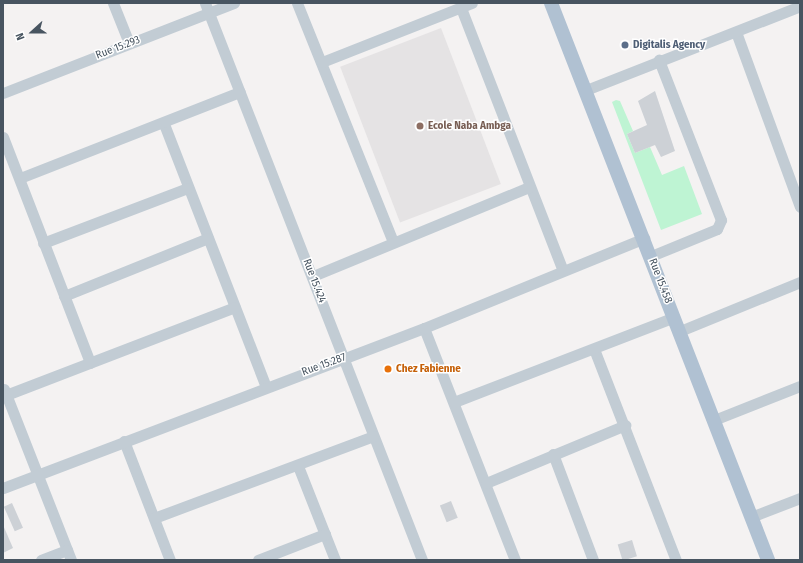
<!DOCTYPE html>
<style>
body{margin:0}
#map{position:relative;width:803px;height:563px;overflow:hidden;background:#f4f2f2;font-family:"Fira Sans Condensed",sans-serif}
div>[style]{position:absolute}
.education>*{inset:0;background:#e5e3e4;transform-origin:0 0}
.green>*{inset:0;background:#bef4d3}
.building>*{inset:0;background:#cdd1d6;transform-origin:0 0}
.minor>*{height:11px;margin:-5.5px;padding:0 5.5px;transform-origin:5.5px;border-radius:5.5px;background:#c2ccd4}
.major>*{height:14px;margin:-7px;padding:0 7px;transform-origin:7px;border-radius:7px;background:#b0c1d2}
.dots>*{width:11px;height:11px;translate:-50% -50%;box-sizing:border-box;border:2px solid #fff;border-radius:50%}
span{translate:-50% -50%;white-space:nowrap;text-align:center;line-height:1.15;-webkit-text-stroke:3px #fff;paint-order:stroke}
.service-label{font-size:11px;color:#4e5e75;font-weight:700}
.left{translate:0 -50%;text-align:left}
.street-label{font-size:11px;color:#485561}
.education-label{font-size:11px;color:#785e54;font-weight:700}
.food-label{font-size:11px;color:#c56008;font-weight:700}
.frame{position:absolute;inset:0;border:4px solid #485561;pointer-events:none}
.north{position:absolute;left:12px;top:12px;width:40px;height:40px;-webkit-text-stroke:3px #fff;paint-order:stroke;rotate:249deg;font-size:11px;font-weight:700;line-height:16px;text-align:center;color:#485561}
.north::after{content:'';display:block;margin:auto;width:14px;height:18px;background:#485561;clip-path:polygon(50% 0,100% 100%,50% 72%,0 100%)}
</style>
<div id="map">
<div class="education">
<div style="left:441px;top:28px;width:167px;height:108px;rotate:69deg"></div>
</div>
<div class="green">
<div style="clip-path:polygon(616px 100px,620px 101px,633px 131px,627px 134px,635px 153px,650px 147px,662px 175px,684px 166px,702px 214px,661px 230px,612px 102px)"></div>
</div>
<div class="building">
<div style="clip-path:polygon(655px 91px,675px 151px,661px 157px,655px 145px,635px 153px,627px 134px,647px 125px,638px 101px)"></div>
<div style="left:451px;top:501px;width:18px;height:12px;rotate:68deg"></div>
<div style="left:12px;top:503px;width:27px;height:9px;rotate:66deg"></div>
<div style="clip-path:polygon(3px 525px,13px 548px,3px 553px)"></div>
<div style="left:632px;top:540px;width:17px;height:15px;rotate:73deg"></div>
</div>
<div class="minor">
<div style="left:113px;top:3px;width:43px;rotate:68.2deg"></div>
<div style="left:205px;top:3px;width:598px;rotate:68.71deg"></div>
<div style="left:297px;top:3px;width:258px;rotate:68.1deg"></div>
<div style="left:461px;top:8px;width:280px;rotate:68.8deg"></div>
<div style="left:736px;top:32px;width:186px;rotate:69.9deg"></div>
<div style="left:322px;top:62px;width:161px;rotate:-21.5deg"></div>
<div style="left:586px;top:90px;width:230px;rotate:-21.4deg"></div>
<div style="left:3px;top:93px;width:248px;rotate:-21.3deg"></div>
<div style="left:164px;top:124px;width:282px;rotate:68.8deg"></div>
<div style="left:3px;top:137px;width:242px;rotate:68.9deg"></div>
<div style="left:20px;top:178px;width:236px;rotate:-21.4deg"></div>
<div style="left:43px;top:243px;width:155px;rotate:-20.8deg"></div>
<div style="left:651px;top:256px;width:71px;rotate:-22.2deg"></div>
<div style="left:717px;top:229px;width:10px;rotate:-66deg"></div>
<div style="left:721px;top:220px;width:172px;rotate:-111.2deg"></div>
<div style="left:313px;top:276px;width:234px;rotate:-22.4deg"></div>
<div style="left:64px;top:296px;width:155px;rotate:-21.9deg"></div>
<div style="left:424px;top:328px;width:249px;rotate:68.6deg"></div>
<div style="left:680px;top:331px;width:130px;rotate:-22.2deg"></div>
<div style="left:594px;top:349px;width:226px;rotate:68.8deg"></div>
<div style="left:4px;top:389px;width:184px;rotate:68.6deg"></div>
<div style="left:6px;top:395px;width:245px;rotate:-21deg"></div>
<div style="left:454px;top:402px;width:236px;rotate:-21.1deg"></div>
<div style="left:714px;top:420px;width:92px;rotate:-21.6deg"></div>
<div style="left:124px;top:441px;width:128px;rotate:68.9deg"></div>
<div style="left:553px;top:454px;width:113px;rotate:69.3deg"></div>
<div style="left:298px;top:466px;width:101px;rotate:68.5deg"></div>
<div style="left:486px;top:483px;width:151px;rotate:-22.6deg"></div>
<div style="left:3px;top:488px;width:450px;rotate:-20.8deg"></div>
<div style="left:424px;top:328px;width:238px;rotate:-22.2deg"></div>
<div style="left:751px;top:517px;width:53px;rotate:-21.2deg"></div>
<div style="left:154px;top:518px;width:234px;rotate:-20.5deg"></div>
<div style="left:41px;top:560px;width:28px;rotate:-21deg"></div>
<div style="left:258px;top:560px;width:72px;rotate:-21.2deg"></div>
</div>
<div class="major">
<div style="left:551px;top:3px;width:598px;rotate:68.71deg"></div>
</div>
<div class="dots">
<div style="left:625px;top:45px;background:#5c6f8a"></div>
<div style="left:420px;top:126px;background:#8d6e63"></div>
<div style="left:388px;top:369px;background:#e8710a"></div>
</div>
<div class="service-label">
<span class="left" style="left:633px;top:45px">Digitalis Agency</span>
</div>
<div class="street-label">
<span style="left:118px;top:48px;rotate:-21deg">Rue 15.293</span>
<span style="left:314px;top:281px;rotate:69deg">Rue 15.424</span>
<span style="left:660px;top:281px;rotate:69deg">Rue 15.458</span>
<span style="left:324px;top:365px;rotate:-20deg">Rue 15.287</span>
</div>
<div class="education-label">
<span class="left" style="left:428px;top:126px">Ecole Naba Ambga</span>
</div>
<div class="food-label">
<span class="left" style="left:396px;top:369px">Chez Fabienne</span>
</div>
<div class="frame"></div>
<div class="north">N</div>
</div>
